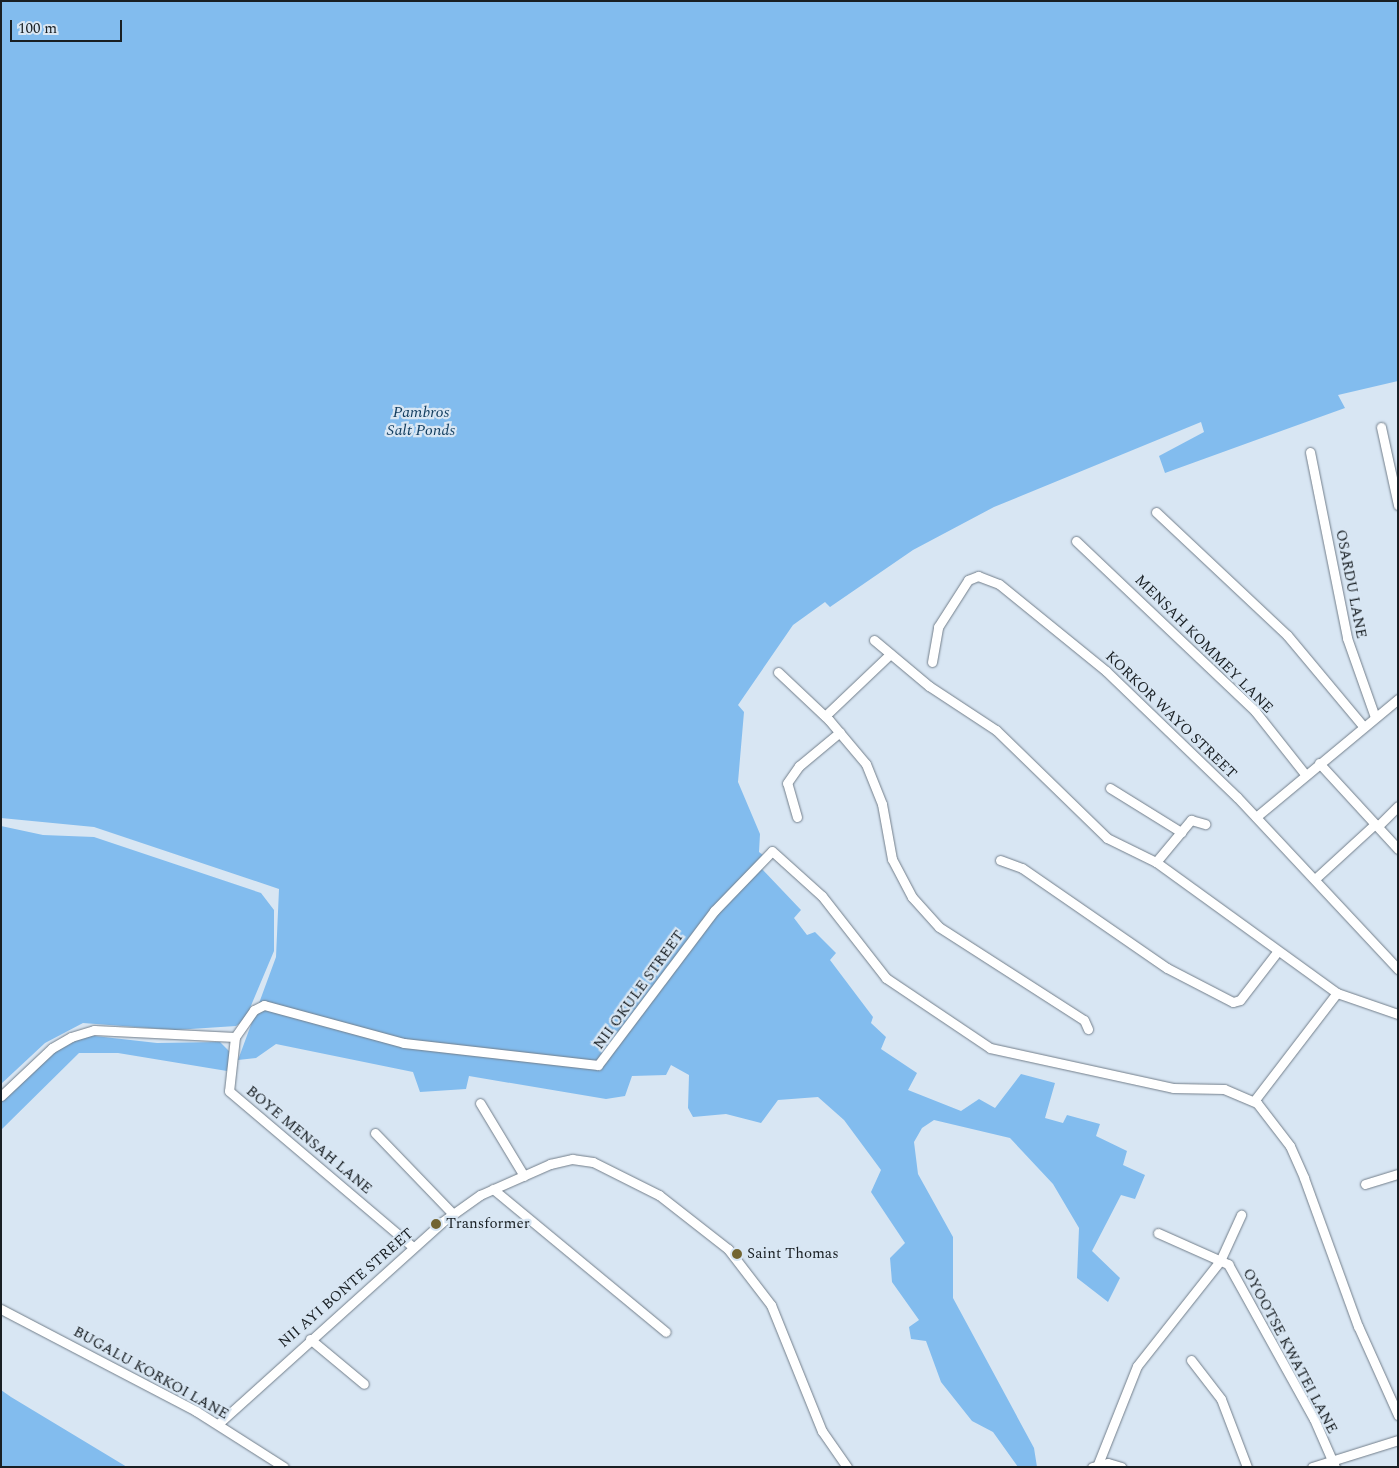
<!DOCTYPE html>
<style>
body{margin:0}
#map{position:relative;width:1399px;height:1468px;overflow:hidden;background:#d8e6f3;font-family:Spectral,serif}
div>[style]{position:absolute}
.water>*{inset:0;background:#82bcee}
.roads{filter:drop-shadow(0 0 1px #727e8a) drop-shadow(0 0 1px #727e8a)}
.minor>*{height:9px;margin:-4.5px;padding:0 4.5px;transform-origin:4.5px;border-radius:4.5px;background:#fff}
.dots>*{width:14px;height:14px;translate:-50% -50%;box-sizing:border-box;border:2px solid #d8e6f3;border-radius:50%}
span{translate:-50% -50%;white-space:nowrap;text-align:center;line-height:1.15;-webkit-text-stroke:4.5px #d8e6f3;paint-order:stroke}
.street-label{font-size:15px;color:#191f23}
.poi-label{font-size:15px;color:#191f23}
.left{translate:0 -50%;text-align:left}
.water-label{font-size:16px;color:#143f60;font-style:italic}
.frame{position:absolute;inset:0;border:2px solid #191f23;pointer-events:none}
.scale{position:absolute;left:10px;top:20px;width:112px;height:22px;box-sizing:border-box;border:2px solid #191f23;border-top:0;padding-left:6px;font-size:15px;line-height:18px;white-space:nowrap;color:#191f23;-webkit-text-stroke:4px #d8e6f3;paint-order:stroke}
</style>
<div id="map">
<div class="water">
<div style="clip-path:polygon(1px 1px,1398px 1px,1398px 381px,1338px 395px,1345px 408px,1165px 473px,1159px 456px,1204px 432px,1201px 422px,994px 507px,913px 550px,830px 607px,825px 602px,793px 625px,738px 705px,744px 712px,738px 782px,760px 834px,759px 852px,767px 858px,760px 867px,801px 910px,794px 918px,807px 935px,815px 932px,836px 953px,830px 960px,873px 1017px,871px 1023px,886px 1037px,881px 1049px,917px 1073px,908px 1090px,961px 1111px,979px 1099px,995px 1108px,1021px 1074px,1055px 1083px,1045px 1118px,1063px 1123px,1067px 1115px,1100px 1124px,1096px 1136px,1127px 1151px,1123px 1165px,1145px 1175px,1135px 1199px,1121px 1195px,1092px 1251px,1120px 1278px,1108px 1302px,1077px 1278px,1079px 1228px,1053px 1184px,1010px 1138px,934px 1120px,922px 1128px,914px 1142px,918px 1174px,953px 1237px,953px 1298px,1034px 1448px,1037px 1467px,1018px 1467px,993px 1432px,972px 1421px,941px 1382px,926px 1341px,911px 1339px,909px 1327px,919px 1320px,892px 1282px,890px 1258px,905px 1243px,871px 1192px,881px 1170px,844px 1120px,818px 1097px,778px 1100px,761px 1123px,726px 1114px,693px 1117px,688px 1108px,689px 1075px,671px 1065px,666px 1075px,632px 1076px,625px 1096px,606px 1099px,469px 1076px,466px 1089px,420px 1092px,413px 1072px,276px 1044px,256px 1058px,238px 1060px,276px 957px,279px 889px,94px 827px,1px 818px)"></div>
<div style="clip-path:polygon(1px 826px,43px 835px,94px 837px,261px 893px,274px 910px,274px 951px,245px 1020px,236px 1026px,175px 1030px,83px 1023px,45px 1043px,1px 1084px)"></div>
<div style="clip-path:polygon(86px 1035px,157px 1043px,220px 1042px,231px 1053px,227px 1071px,118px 1053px,79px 1053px,1px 1130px,1px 1102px,47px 1056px)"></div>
<div style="clip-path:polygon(1px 1390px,11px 1397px,127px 1467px,1px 1467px)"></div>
</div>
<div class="roads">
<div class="minor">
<div style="left:1381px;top:427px;width:80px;rotate:77.7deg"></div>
<div style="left:1310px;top:452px;width:190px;rotate:78.7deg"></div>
<div style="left:1347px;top:638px;width:84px;rotate:70.5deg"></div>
<div style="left:1156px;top:512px;width:180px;rotate:43.2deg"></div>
<div style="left:1287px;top:635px;width:119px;rotate:50.1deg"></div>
<div style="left:1076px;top:541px;width:247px;rotate:43.5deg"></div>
<div style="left:1255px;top:711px;width:80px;rotate:51.6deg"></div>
<div style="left:874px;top:640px;width:72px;rotate:39.9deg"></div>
<div style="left:929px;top:686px;width:80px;rotate:33.3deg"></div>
<div style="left:996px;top:730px;width:155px;rotate:44.2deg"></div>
<div style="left:1107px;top:838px;width:55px;rotate:26.1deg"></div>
<div style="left:1156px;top:862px;width:223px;rotate:35.9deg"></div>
<div style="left:1337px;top:993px;width:65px;rotate:19deg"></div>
<div style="left:932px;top:662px;width:36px;rotate:-80deg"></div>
<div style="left:938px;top:627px;width:56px;rotate:-57.4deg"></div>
<div style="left:968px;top:580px;width:11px;rotate:-22deg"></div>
<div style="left:978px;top:576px;width:22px;rotate:21deg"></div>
<div style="left:999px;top:584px;width:138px;rotate:39.1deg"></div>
<div style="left:1106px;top:671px;width:182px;rotate:43.9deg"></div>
<div style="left:1237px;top:797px;width:236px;rotate:46.9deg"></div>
<div style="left:778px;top:672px;width:70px;rotate:43.3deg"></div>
<div style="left:829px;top:720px;width:57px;rotate:49.9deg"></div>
<div style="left:866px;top:764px;width:43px;rotate:68.2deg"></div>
<div style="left:882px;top:804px;width:56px;rotate:79.7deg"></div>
<div style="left:892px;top:859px;width:43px;rotate:62.2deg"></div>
<div style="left:912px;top:897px;width:40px;rotate:48deg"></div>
<div style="left:939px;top:927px;width:172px;rotate:32.7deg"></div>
<div style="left:1084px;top:1020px;width:10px;rotate:66deg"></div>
<div style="left:825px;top:716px;width:90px;rotate:-43.6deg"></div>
<div style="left:1319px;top:763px;width:117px;rotate:47.4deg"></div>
<div style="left:1110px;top:788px;width:84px;rotate:31.8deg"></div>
<div style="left:797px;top:817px;width:35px;rotate:-106deg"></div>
<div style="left:787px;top:783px;width:21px;rotate:-55deg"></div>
<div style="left:799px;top:766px;width:53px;rotate:-39.7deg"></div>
<div style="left:1256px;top:817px;width:185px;rotate:-39.7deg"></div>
<div style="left:1378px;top:826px;width:28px;rotate:-45deg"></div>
<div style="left:1000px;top:860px;width:23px;rotate:20deg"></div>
<div style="left:1022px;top:868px;width:176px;rotate:34.6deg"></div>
<div style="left:1167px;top:968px;width:74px;rotate:27.3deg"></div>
<div style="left:1233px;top:1002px;width:7px;rotate:-16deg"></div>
<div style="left:1240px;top:1000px;width:61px;rotate:-52.4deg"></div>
<div style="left:1156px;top:862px;width:55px;rotate:-50.2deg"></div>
<div style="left:1191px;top:820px;width:15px;rotate:16deg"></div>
<div style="left:1316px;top:878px;width:80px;rotate:-42.5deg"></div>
<div style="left:235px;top:1037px;width:54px;rotate:96.3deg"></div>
<div style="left:229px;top:1091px;width:241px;rotate:40.3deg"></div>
<div style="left:1px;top:1096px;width:70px;rotate:-43.3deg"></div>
<div style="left:52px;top:1048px;width:22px;rotate:-30deg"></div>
<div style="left:71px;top:1037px;width:24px;rotate:-17deg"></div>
<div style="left:94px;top:1030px;width:141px;rotate:2.8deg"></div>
<div style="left:235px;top:1037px;width:33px;rotate:-55deg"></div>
<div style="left:254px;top:1010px;width:11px;rotate:-27deg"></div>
<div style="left:264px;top:1005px;width:145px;rotate:15.2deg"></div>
<div style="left:404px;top:1043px;width:195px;rotate:6.5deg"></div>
<div style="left:598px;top:1065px;width:193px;rotate:-53deg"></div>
<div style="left:714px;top:911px;width:83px;rotate:-46deg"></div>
<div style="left:772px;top:851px;width:67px;rotate:42deg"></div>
<div style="left:822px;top:896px;width:104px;rotate:52deg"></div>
<div style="left:886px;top:978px;width:125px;rotate:33.9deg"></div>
<div style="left:990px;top:1048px;width:187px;rotate:12.3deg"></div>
<div style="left:1173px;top:1088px;width:51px;rotate:1.1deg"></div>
<div style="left:1224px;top:1089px;width:36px;rotate:23deg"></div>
<div style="left:1257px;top:1103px;width:54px;rotate:52.5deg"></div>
<div style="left:1290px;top:1146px;width:35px;rotate:66deg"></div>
<div style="left:1304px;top:1178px;width:158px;rotate:70deg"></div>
<div style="left:1358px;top:1326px;width:98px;rotate:65.8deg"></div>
<div style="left:1254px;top:1101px;width:136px;rotate:-52.5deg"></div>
<div style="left:480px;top:1103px;width:85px;rotate:58.9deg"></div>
<div style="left:375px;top:1133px;width:112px;rotate:46.1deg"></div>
<div style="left:1365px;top:1184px;width:34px;rotate:-17deg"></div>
<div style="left:493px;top:1189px;width:224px;rotate:39.6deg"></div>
<div style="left:1158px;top:1233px;width:77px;rotate:23.9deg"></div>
<div style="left:1228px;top:1264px;width:177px;rotate:61deg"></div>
<div style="left:1314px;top:1419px;width:52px;rotate:66.4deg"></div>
<div style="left:1px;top:1309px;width:220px;rotate:27.6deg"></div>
<div style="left:196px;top:1411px;width:104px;rotate:32.5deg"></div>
<div style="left:310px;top:1339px;width:70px;rotate:39.8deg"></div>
<div style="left:1191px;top:1360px;width:49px;rotate:52.4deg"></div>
<div style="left:1221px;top:1399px;width:73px;rotate:69.1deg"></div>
<div style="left:218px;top:1424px;width:302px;rotate:-42deg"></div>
<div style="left:442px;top:1222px;width:47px;rotate:-35.4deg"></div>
<div style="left:480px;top:1195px;width:77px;rotate:-23.9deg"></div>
<div style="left:550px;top:1164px;width:23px;rotate:-13deg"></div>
<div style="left:572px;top:1159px;width:21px;rotate:8deg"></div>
<div style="left:593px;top:1162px;width:74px;rotate:26.6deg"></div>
<div style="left:659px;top:1195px;width:88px;rotate:38deg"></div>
<div style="left:728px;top:1249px;width:71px;rotate:52.5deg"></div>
<div style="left:771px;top:1305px;width:136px;rotate:68deg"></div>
<div style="left:822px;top:1431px;width:44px;rotate:55.2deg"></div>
<div style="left:1098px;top:1464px;width:105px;rotate:-68.3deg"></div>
<div style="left:1137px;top:1366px;width:134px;rotate:-51.7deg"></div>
<div style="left:1220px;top:1261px;width:51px;rotate:-65.5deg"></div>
<div style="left:1092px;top:1467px;width:16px;rotate:-14deg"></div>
<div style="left:1108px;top:1463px;width:14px;rotate:17deg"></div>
<div style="left:1312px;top:1467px;width:90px;rotate:-17.4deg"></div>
</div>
</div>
<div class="dots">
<div style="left:436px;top:1224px;background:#726532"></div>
<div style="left:737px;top:1254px;background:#726532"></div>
</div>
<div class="street-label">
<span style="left:1351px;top:584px;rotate:79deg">OSARDU LANE</span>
<span style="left:1204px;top:644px;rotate:45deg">MENSAH KOMMEY LANE</span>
<span style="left:1171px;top:715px;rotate:44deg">KORKOR WAYO STREET</span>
<span style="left:639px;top:990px;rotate:-54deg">NII OKULE STREET</span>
<span style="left:309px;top:1140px;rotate:40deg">BOYE MENSAH LANE</span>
<span style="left:346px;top:1288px;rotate:-41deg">NII AYI BONTE STREET</span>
<span style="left:1290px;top:1351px;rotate:62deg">OYOOTSE KWATEI LANE</span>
<span style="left:151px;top:1373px;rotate:29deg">BUGALU KORKOI LANE</span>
</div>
<div class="poi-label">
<span class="left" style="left:446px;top:1224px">Transformer</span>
<span class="left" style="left:747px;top:1254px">Saint Thomas</span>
</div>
<div class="water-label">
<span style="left:421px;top:421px">Pambros<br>Salt Ponds</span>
</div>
<div class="frame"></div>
<div class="scale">100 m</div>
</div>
